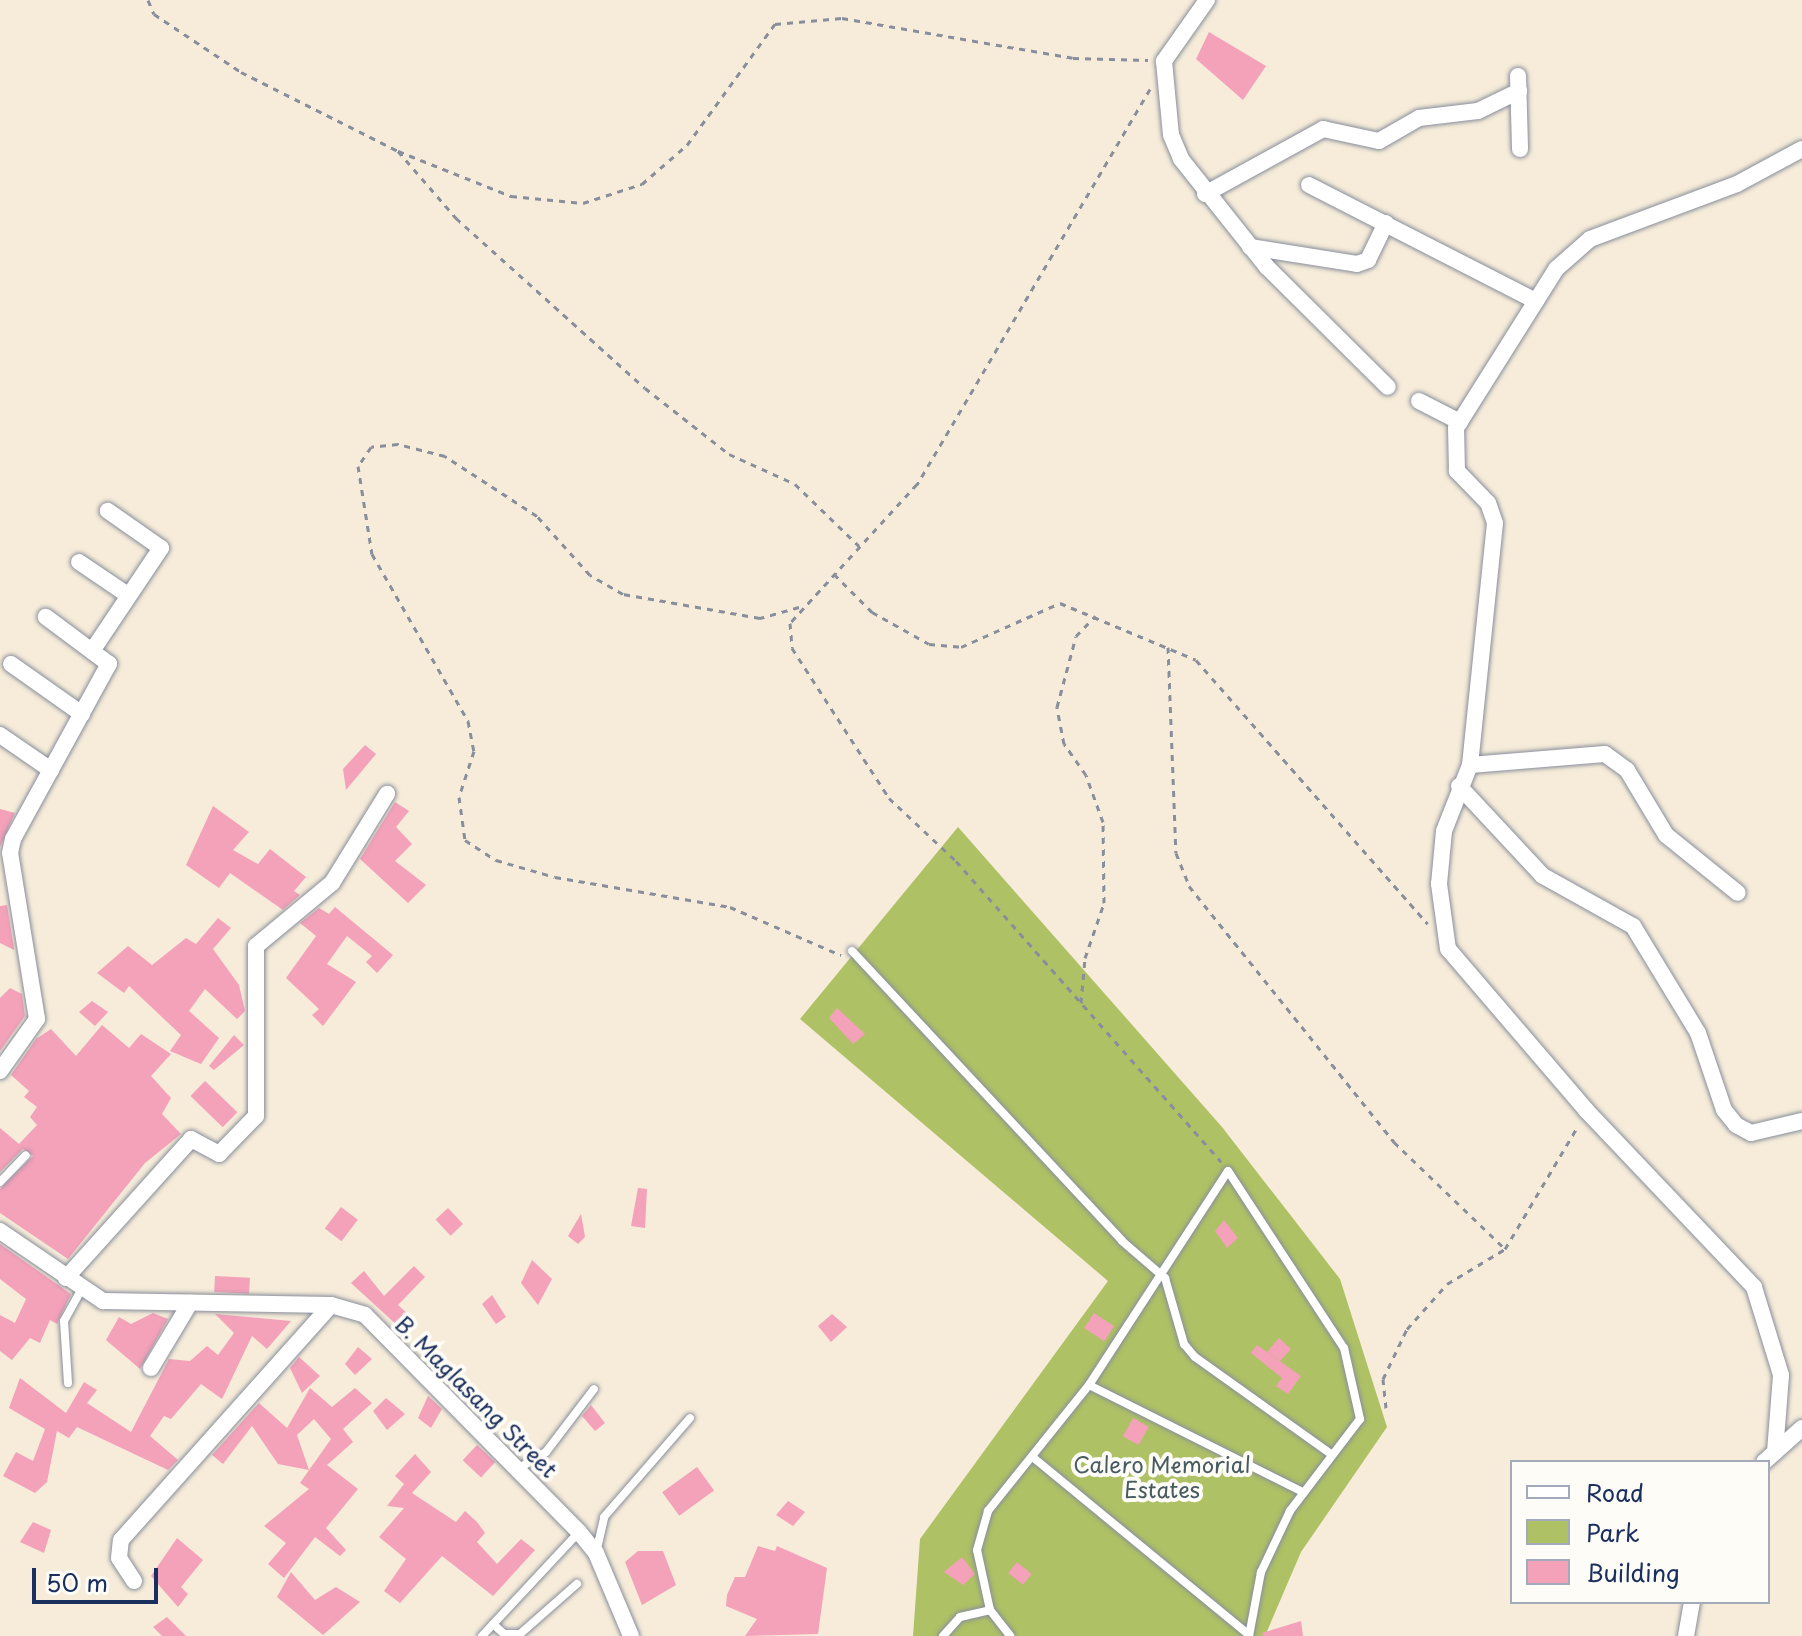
<!DOCTYPE html>
<style>
body{margin:0}
#map{position:relative;width:1802px;height:1636px;overflow:hidden;background:#f6ecd9;font-family:"Playpen Sans",sans-serif}
div>[style]{position:absolute}
.green>*{inset:0;background:#aec164}
.building>*{inset:0;background:#f4a1ba;transform-origin:0 0}
.path>*{height:3px;margin-top:-1.5px;transform-origin:0;background:repeating-linear-gradient(90deg,#888e9c 0 6px,transparent 0 12px)}
.roads{filter:drop-shadow(0 0 2px #888e9c) drop-shadow(0 0 2px #888e9c)}
.service>*{height:8px;margin:-4px;padding:0 4px;transform-origin:4px;border-radius:4px;background:#fff}
.minor>*{height:16px;margin:-8px;padding:0 8px;transform-origin:8px;border-radius:8px;background:#fff}
span{translate:-50% -50%;white-space:nowrap;text-align:center;line-height:1.15;-webkit-text-stroke:8px #fdfcf7;paint-order:stroke}
.street-label{font-size:22px;color:#1b2f5e}
.park-label{font-size:22px;color:#475b60}
.legend{position:absolute;left:1510px;top:1460px;width:260px;height:144px;box-sizing:border-box;background:#fdfcf7;border:2px solid #a3aaba;margin:0;padding:10px 14px;list-style:none;font-size:24px;color:#1b2f5e}
.legend li{display:flex;align-items:center;gap:16px;height:40px}
.legend b{width:40px;border:2px solid #a3aaba}
.scale{position:absolute;left:32px;top:1568px;width:126px;height:36px;box-sizing:border-box;border:4px solid #1b2f5e;border-top:0;padding-left:10px;font-size:24px;line-height:28px;white-space:nowrap;color:#1b2f5e;-webkit-text-stroke:6px #fdfcf7;paint-order:stroke}
</style>
<div id="map">
<div class="green">
<div style="clip-path:polygon(958px 827px,1222px 1127px,1340px 1279px,1387px 1427px,1301px 1552px,1265px 1636px,913px 1636px,920px 1539px,1108px 1281px,800px 1019px)"></div>
</div>
<div class="building">
<div style="clip-path:polygon(1209px 32px,1266px 66px,1243px 100px,1196px 59px)"></div>
<div style="clip-path:polygon(365px 745px,376px 754px,346px 790px,343px 769px)"></div>
<div style="clip-path:polygon(395px 802px,409px 811px,396px 827px,412px 844px,395px 861px,426px 885px,408px 903px,360px 859px)"></div>
<div style="clip-path:polygon(213px 806px,249px 832px,233px 850px,258px 864px,270px 849px,306px 877px,294px 891px,300px 895px,283px 910px,230px 873px,219px 888px,186px 865px)"></div>
<div style="clip-path:polygon(0 809px,15px 813px,0 847px)"></div>
<div style="clip-path:polygon(7px 905px,14px 948px,14px 950px,0 943px,0 906px)"></div>
<div style="clip-path:polygon(335px 907px,393px 955px,377px 973px,366px 962px,372px 956px,347px 936px,327px 964px,356px 982px,323px 1026px,312px 1015px,319px 1009px,286px 978px,316px 936px,300px 923px,319px 908px,329px 914px)"></div>
<div style="clip-path:polygon(218px 918px,231px 928px,213px 949px,239px 985px,245px 1011px,237px 1019px,205px 989px,189px 1011px,219px 1038px,201px 1064px,170px 1051px,181px 1035px,129px 986px,124px 993px,97px 973px,128px 946px,152px 965px,186px 938px,196px 944px)"></div>
<div style="clip-path:polygon(10px 988px,22px 994px,25px 1016px,0 1051px,0 998px)"></div>
<div style="clip-path:polygon(92px 1001px,108px 1012px,95px 1026px,79px 1012px)"></div>
<div style="clip-path:polygon(837px 1008px,865px 1034px,853px 1044px,829px 1018px)"></div>
<div style="clip-path:polygon(102px 1025px,129px 1048px,141px 1034px,171px 1054px,151px 1076px,171px 1098px,162px 1114px,181px 1134px,145px 1163px,68px 1259px,0 1213px,0 1189px,33px 1156px,23px 1149px,0 1172px,0 1128px,19px 1144px,37px 1125px,30px 1117px,37px 1107px,24px 1097px,29px 1091px,11px 1075px,36px 1039px,51px 1029px,76px 1056px)"></div>
<div style="clip-path:polygon(234px 1035px,244px 1045px,214px 1070px,209px 1066px)"></div>
<div style="left:205px;top:1081px;width:45px;height:21px;rotate:44deg"></div>
<div style="clip-path:polygon(638px 1188px,647px 1189px,645px 1228px,631px 1226px)"></div>
<div style="left:341px;top:1207px;width:21px;height:27px;rotate:37deg"></div>
<div style="left:448px;top:1208px;width:22px;height:17px;rotate:47deg"></div>
<div style="clip-path:polygon(581px 1214px,585px 1237px,578px 1244px,568px 1236px)"></div>
<div style="clip-path:polygon(1224px 1220px,1238px 1238px,1227px 1248px,1215px 1231px)"></div>
<div style="clip-path:polygon(0 1244px,71px 1294px,57px 1324px,50px 1320px,40px 1343px,30px 1338px,12px 1360px,0 1351px,0 1315px,15px 1323px,26px 1299px,0 1279px)"></div>
<div style="clip-path:polygon(532px 1260px,552px 1279px,538px 1305px,521px 1283px)"></div>
<div style="clip-path:polygon(414px 1266px,425px 1277px,398px 1305px,409px 1315px,399px 1327px,351px 1283px,364px 1271px,384px 1296px)"></div>
<div style="left:215px;top:1276px;width:35px;height:16px;rotate:3deg"></div>
<div style="clip-path:polygon(492px 1295px,506px 1317px,496px 1324px,482px 1304px)"></div>
<div style="clip-path:polygon(153px 1313px,168px 1319px,140px 1369px,106px 1340px,119px 1317px,131px 1324px)"></div>
<div style="left:1094px;top:1313px;width:24px;height:18px;rotate:33deg"></div>
<div style="clip-path:polygon(215px 1314px,291px 1321px,267px 1349px,252px 1336px,222px 1399px,201px 1384px,171px 1419px,164px 1416px,150px 1436px,178px 1460px,168px 1470px,77px 1427px,69px 1438px,57px 1431px,47px 1482px,35px 1493px,3px 1476px,16px 1452px,33px 1461px,45px 1429px,9px 1408px,20px 1378px,66px 1413px,84px 1382px,97px 1390px,87px 1403px,131px 1432px,169px 1359px,190px 1361px,207px 1346px,218px 1355px,234px 1333px)"></div>
<div style="clip-path:polygon(832px 1314px,847px 1327px,831px 1342px,818px 1326px)"></div>
<div style="clip-path:polygon(1279px 1338px,1291px 1349px,1280px 1361px,1267px 1352px)"></div>
<div style="clip-path:polygon(1257px 1345px,1301px 1376px,1288px 1394px,1276px 1386px,1282px 1378px,1251px 1353px)"></div>
<div style="clip-path:polygon(358px 1347px,372px 1359px,355px 1375px,345px 1364px)"></div>
<div style="clip-path:polygon(299px 1357px,320px 1376px,302px 1393px,290px 1368px)"></div>
<div style="clip-path:polygon(310px 1388px,332px 1407px,355px 1388px,372px 1403px,343px 1429px,353px 1442px,327px 1465px,358px 1489px,326px 1528px,346px 1550px,340px 1556px,315px 1537px,284px 1578px,268px 1564px,286px 1543px,264px 1526px,309px 1489px,300px 1483px,331px 1439px,314px 1419px,297px 1435px,309px 1470px,278px 1464px,252px 1426px,223px 1464px,212px 1455px,259px 1403px,287px 1428px)"></div>
<div style="clip-path:polygon(428px 1396px,442px 1409px,431px 1428px,418px 1418px)"></div>
<div style="clip-path:polygon(386px 1398px,405px 1414px,387px 1430px,373px 1411px)"></div>
<div style="clip-path:polygon(591px 1405px,605px 1423px,595px 1431px,582px 1416px)"></div>
<div style="left:1133px;top:1418px;width:18px;height:21px;rotate:29deg"></div>
<div style="left:477px;top:1445px;width:25px;height:21px;rotate:43deg"></div>
<div style="clip-path:polygon(415px 1454px,431px 1472px,412px 1493px,456px 1522px,465px 1511px,477px 1522px,485px 1533px,477px 1542px,497px 1564px,521px 1539px,535px 1550px,493px 1596px,442px 1556px,400px 1603px,384px 1591px,406px 1559px,379px 1537px,404px 1508px,387px 1506px,404px 1484px,395px 1476px)"></div>
<div style="left:697px;top:1467px;width:29px;height:43px;rotate:54deg"></div>
<div style="clip-path:polygon(788px 1501px,805px 1512px,793px 1526px,776px 1515px)"></div>
<div style="clip-path:polygon(33px 1522px,51px 1530px,44px 1553px,20px 1542px)"></div>
<div style="clip-path:polygon(177px 1538px,203px 1560px,181px 1587px,188px 1594px,178px 1607px,151px 1576px)"></div>
<div style="clip-path:polygon(758px 1546px,775px 1551px,777px 1546px,827px 1568px,818px 1634px,745px 1636px,757px 1619px,726px 1606px,727px 1595px,735px 1577px,745px 1577px)"></div>
<div style="clip-path:polygon(638px 1551px,663px 1551px,676px 1585px,642px 1605px,625px 1562px)"></div>
<div style="clip-path:polygon(962px 1557px,975px 1574px,963px 1585px,944px 1572px)"></div>
<div style="left:1017px;top:1562px;width:19px;height:14px;rotate:39deg"></div>
<div style="clip-path:polygon(291px 1572px,315px 1600px,336px 1587px,360px 1602px,323px 1635px,277px 1597px)"></div>
<div style="clip-path:polygon(167px 1617px,186px 1636px,162px 1636px,153px 1627px)"></div>
<div style="clip-path:polygon(1301px 1621px,1303px 1636px,1263px 1636px,1262px 1633px)"></div>
</div>
<div class="path">
<div style="left:148px;top:0;width:15px;rotate:67deg"></div>
<div style="left:154px;top:14px;width:105px;rotate:33.7deg"></div>
<div style="left:241px;top:72px;width:176px;rotate:26.7deg"></div>
<div style="left:398px;top:151px;width:89px;rotate:49.1deg"></div>
<div style="left:456px;top:218px;width:254px;rotate:42deg"></div>
<div style="left:645px;top:388px;width:107px;rotate:38.2deg"></div>
<div style="left:729px;top:454px;width:72px;rotate:24.4deg"></div>
<div style="left:795px;top:484px;width:89px;rotate:44.1deg"></div>
<div style="left:1150px;top:89px;width:459px;rotate:120.5deg"></div>
<div style="left:917px;top:484px;width:188px;rotate:132.4deg"></div>
<div style="left:790px;top:623px;width:25px;rotate:85deg"></div>
<div style="left:792px;top:648px;width:179px;rotate:57.1deg"></div>
<div style="left:889px;top:798px;width:92px;rotate:43.2deg"></div>
<div style="left:956px;top:861px;width:401px;rotate:48.6deg"></div>
<div style="left:398px;top:151px;width:122px;rotate:21.7deg"></div>
<div style="left:511px;top:196px;width:72px;rotate:5.6deg"></div>
<div style="left:583px;top:203px;width:62px;rotate:-17.9deg"></div>
<div style="left:642px;top:184px;width:60px;rotate:-40.9deg"></div>
<div style="left:687px;top:145px;width:150px;rotate:-54deg"></div>
<div style="left:775px;top:24px;width:67px;rotate:-5.1deg"></div>
<div style="left:842px;top:18px;width:234px;rotate:9.8deg"></div>
<div style="left:1073px;top:58px;width:75px;rotate:1.5deg"></div>
<div style="left:834px;top:574px;width:54px;rotate:45deg"></div>
<div style="left:872px;top:612px;width:65px;rotate:29.3deg"></div>
<div style="left:929px;top:644px;width:32px;rotate:5deg"></div>
<div style="left:961px;top:647px;width:108px;rotate:-24deg"></div>
<div style="left:1060px;top:603px;width:147px;rotate:22.7deg"></div>
<div style="left:1196px;top:660px;width:351px;rotate:48.7deg"></div>
<div style="left:799px;top:607px;width:41px;rotate:164.2deg"></div>
<div style="left:760px;top:618px;width:139px;rotate:-170.1deg"></div>
<div style="left:623px;top:594px;width:38px;rotate:-150deg"></div>
<div style="left:590px;top:575px;width:79px;rotate:-131.9deg"></div>
<div style="left:537px;top:516px;width:110px;rotate:-146.9deg"></div>
<div style="left:445px;top:456px;width:49px;rotate:-165.7deg"></div>
<div style="left:398px;top:444px;width:27px;rotate:174deg"></div>
<div style="left:371px;top:447px;width:23px;rotate:124deg"></div>
<div style="left:358px;top:466px;width:89px;rotate:81deg"></div>
<div style="left:372px;top:554px;width:193px;rotate:60.1deg"></div>
<div style="left:468px;top:721px;width:31px;rotate:79deg"></div>
<div style="left:474px;top:751px;width:48px;rotate:108.1deg"></div>
<div style="left:459px;top:797px;width:43px;rotate:82.1deg"></div>
<div style="left:465px;top:840px;width:37px;rotate:33deg"></div>
<div style="left:496px;top:860px;width:61px;rotate:16.1deg"></div>
<div style="left:555px;top:877px;width:178px;rotate:9.7deg"></div>
<div style="left:730px;top:907px;width:121px;rotate:23.4deg"></div>
<div style="left:1168px;top:647px;width:206px;rotate:87.8deg"></div>
<div style="left:1176px;top:853px;width:35px;rotate:68deg"></div>
<div style="left:1189px;top:886px;width:328px;rotate:51.3deg"></div>
<div style="left:1394px;top:1142px;width:154px;rotate:43.9deg"></div>
<div style="left:1081px;top:1003px;width:45px;rotate:-84.9deg"></div>
<div style="left:1085px;top:958px;width:58px;rotate:-70.9deg"></div>
<div style="left:1104px;top:903px;width:81px;rotate:-90.7deg"></div>
<div style="left:1103px;top:822px;width:50px;rotate:-109.9deg"></div>
<div style="left:1086px;top:775px;width:38px;rotate:-125deg"></div>
<div style="left:1064px;top:744px;width:38px;rotate:-101deg"></div>
<div style="left:1057px;top:707px;width:73px;rotate:-75deg"></div>
<div style="left:1076px;top:636px;width:28px;rotate:-46deg"></div>
<div style="left:1386px;top:1408px;width:29px;rotate:-96deg"></div>
<div style="left:1383px;top:1379px;width:55px;rotate:-64.4deg"></div>
<div style="left:1407px;top:1329px;width:60px;rotate:-48.4deg"></div>
<div style="left:1447px;top:1284px;width:68px;rotate:-31.1deg"></div>
<div style="left:1505px;top:1249px;width:143px;rotate:-59.3deg"></div>
</div>
<div class="roads">
<div class="service">
<div style="left:852px;top:951px;width:396px;rotate:47deg"></div>
<div style="left:1122px;top:1241px;width:57px;rotate:40.7deg"></div>
<div style="left:1165px;top:1278px;width:69px;rotate:73.9deg"></div>
<div style="left:1184px;top:1344px;width:17px;rotate:50deg"></div>
<div style="left:1195px;top:1357px;width:167px;rotate:35.5deg"></div>
<div style="left:0;top:1182px;width:37px;rotate:-46deg"></div>
<div style="left:68px;top:1383px;width:62px;rotate:-93.7deg"></div>
<div style="left:64px;top:1321px;width:37px;rotate:-61deg"></div>
<div style="left:1089px;top:1385px;width:239px;rotate:26.6deg"></div>
<div style="left:1035px;top:1459px;width:277px;rotate:39.4deg"></div>
<div style="left:516px;top:1470px;width:35px;rotate:-31deg"></div>
<div style="left:546px;top:1452px;width:79px;rotate:-52.7deg"></div>
<div style="left:596px;top:1553px;width:37px;rotate:-77deg"></div>
<div style="left:604px;top:1517px;width:131px;rotate:-49deg"></div>
<div style="left:990px;top:1610px;width:61px;rotate:-102.2deg"></div>
<div style="left:977px;top:1550px;width:41px;rotate:-74.2deg"></div>
<div style="left:988px;top:1511px;width:161px;rotate:-51.3deg"></div>
<div style="left:1089px;top:1385px;width:255px;rotate:-57deg"></div>
<div style="left:1228px;top:1171px;width:212px;rotate:56.8deg"></div>
<div style="left:1344px;top:1348px;width:73px;rotate:77.3deg"></div>
<div style="left:1360px;top:1419px;width:116px;rotate:127.3deg"></div>
<div style="left:1290px;top:1511px;width:68px;rotate:115.4deg"></div>
<div style="left:1261px;top:1572px;width:65px;rotate:100.6deg"></div>
<div style="left:493px;top:1624px;width:15px;rotate:42deg"></div>
<div style="left:504px;top:1634px;width:16px"></div>
<div style="left:520px;top:1634px;width:76px;rotate:-41.3deg"></div>
<div style="left:482px;top:1636px;width:142px;rotate:-47deg"></div>
<div style="left:943px;top:1636px;width:25px;rotate:-48deg"></div>
<div style="left:960px;top:1617px;width:31px;rotate:-13deg"></div>
<div style="left:990px;top:1610px;width:33px;rotate:52deg"></div>
</div>
<div class="minor">
<div style="left:1207px;top:0;width:75px;rotate:125.2deg"></div>
<div style="left:1164px;top:61px;width:74px;rotate:84.6deg"></div>
<div style="left:1171px;top:135px;width:26px;rotate:67deg"></div>
<div style="left:1181px;top:159px;width:138px;rotate:51.5deg"></div>
<div style="left:1267px;top:267px;width:170px;rotate:44.8deg"></div>
<div style="left:1518px;top:76px;width:73px;rotate:88.4deg"></div>
<div style="left:1309px;top:185px;width:255px;rotate:27.1deg"></div>
<div style="left:1205px;top:194px;width:135px;rotate:-28.8deg"></div>
<div style="left:1323px;top:129px;width:57px;rotate:12.1deg"></div>
<div style="left:1379px;top:141px;width:46px;rotate:-29.9deg"></div>
<div style="left:1419px;top:118px;width:59px;rotate:-6.8deg"></div>
<div style="left:1478px;top:111px;width:46px;rotate:-26deg"></div>
<div style="left:1250px;top:247px;width:108px;rotate:9deg"></div>
<div style="left:1357px;top:264px;width:12px;rotate:-20deg"></div>
<div style="left:1368px;top:260px;width:41px;rotate:-64.1deg"></div>
<div style="left:1419px;top:401px;width:46px;rotate:27.1deg"></div>
<div style="left:79px;top:562px;width:60px;rotate:34.2deg"></div>
<div style="left:92px;top:651px;width:124px;rotate:-56.2deg"></div>
<div style="left:161px;top:548px;width:65px;rotate:-145.1deg"></div>
<div style="left:11px;top:664px;width:87px;rotate:35.2deg"></div>
<div style="left:0;top:735px;width:62px;rotate:34.5deg"></div>
<div style="left:1470px;top:765px;width:135px;rotate:-4.7deg"></div>
<div style="left:1605px;top:754px;width:27px;rotate:36deg"></div>
<div style="left:1627px;top:770px;width:76px;rotate:59deg"></div>
<div style="left:1666px;top:835px;width:92px;rotate:38.9deg"></div>
<div style="left:1459px;top:786px;width:123px;rotate:47deg"></div>
<div style="left:1543px;top:876px;width:103px;rotate:29.1deg"></div>
<div style="left:1633px;top:926px;width:125px;rotate:58.7deg"></div>
<div style="left:1698px;top:1033px;width:81px;rotate:71.3deg"></div>
<div style="left:1724px;top:1110px;width:19px;rotate:51deg"></div>
<div style="left:1736px;top:1125px;width:17px;rotate:28deg"></div>
<div style="left:1751px;top:1133px;width:52px;rotate:-13.2deg"></div>
<div style="left:0;top:1071px;width:64px;rotate:-54.6deg"></div>
<div style="left:37px;top:1019px;width:168px;rotate:-99.2deg"></div>
<div style="left:10px;top:853px;width:14px;rotate:-78deg"></div>
<div style="left:13px;top:839px;width:200px;rotate:-61.3deg"></div>
<div style="left:109px;top:664px;width:79px;rotate:-143.3deg"></div>
<div style="left:0;top:1231px;width:125px;rotate:34.2deg"></div>
<div style="left:103px;top:1301px;width:228px;rotate:1deg"></div>
<div style="left:331px;top:1305px;width:35px;rotate:16deg"></div>
<div style="left:365px;top:1315px;width:305px;rotate:45.4deg"></div>
<div style="left:579px;top:1532px;width:27px;rotate:51deg"></div>
<div style="left:596px;top:1553px;width:90px;rotate:67.1deg"></div>
<div style="left:66px;top:1278px;width:187px;rotate:-48deg"></div>
<div style="left:191px;top:1139px;width:32px;rotate:28deg"></div>
<div style="left:219px;top:1154px;width:53px;rotate:-45.8deg"></div>
<div style="left:256px;top:1116px;width:170px;rotate:-90deg"></div>
<div style="left:256px;top:946px;width:99px;rotate:-39.7deg"></div>
<div style="left:332px;top:883px;width:105px;rotate:-58.3deg"></div>
<div style="left:151px;top:1368px;width:76px;rotate:-59deg"></div>
<div style="left:1775px;top:1452px;width:77px;rotate:-85.5deg"></div>
<div style="left:1781px;top:1375px;width:92px;rotate:-107.1deg"></div>
<div style="left:1754px;top:1287px;width:243px;rotate:-133.5deg"></div>
<div style="left:1587px;top:1111px;width:213px;rotate:-130.6deg"></div>
<div style="left:1448px;top:949px;width:66px;rotate:-97.9deg"></div>
<div style="left:1439px;top:884px;width:53px;rotate:-84.6deg"></div>
<div style="left:1444px;top:831px;width:71px;rotate:-68.5deg"></div>
<div style="left:1470px;top:765px;width:243px;rotate:-84.1deg"></div>
<div style="left:1495px;top:523px;width:21px;rotate:-109deg"></div>
<div style="left:1488px;top:503px;width:45px;rotate:-134.1deg"></div>
<div style="left:1457px;top:471px;width:43px;rotate:-91.3deg"></div>
<div style="left:1456px;top:428px;width:188px;rotate:-57.8deg"></div>
<div style="left:1556px;top:269px;width:45px;rotate:-41.4deg"></div>
<div style="left:1590px;top:239px;width:157px;rotate:-20.5deg"></div>
<div style="left:1737px;top:184px;width:74px;rotate:-28.3deg"></div>
<div style="left:1764px;top:1462px;width:51px;rotate:-41.8deg"></div>
<div style="left:134px;top:1581px;width:27px;rotate:-123deg"></div>
<div style="left:119px;top:1558px;width:18px;rotate:-84deg"></div>
<div style="left:121px;top:1540px;width:315px;rotate:-48.2deg"></div>
<div style="left:1686px;top:1636px;width:35px;rotate:-80deg"></div>
</div>
</div>
<div class="street-label">
<span style="left:477px;top:1396px;rotate:45deg">B. Maglasang Street</span>
</div>
<div class="park-label">
<span style="left:1162px;top:1476px">Calero Memorial<br>Estates</span>
</div>
<ul class="legend">
<li><b style="height:10px;background:#fff"></b>Road</li>
<li><b style="height:22px;background:#aec164"></b>Park</li>
<li><b style="height:22px;background:#f4a1ba"></b>Building</li>
</ul>
<div class="scale">50 m</div>
</div>
